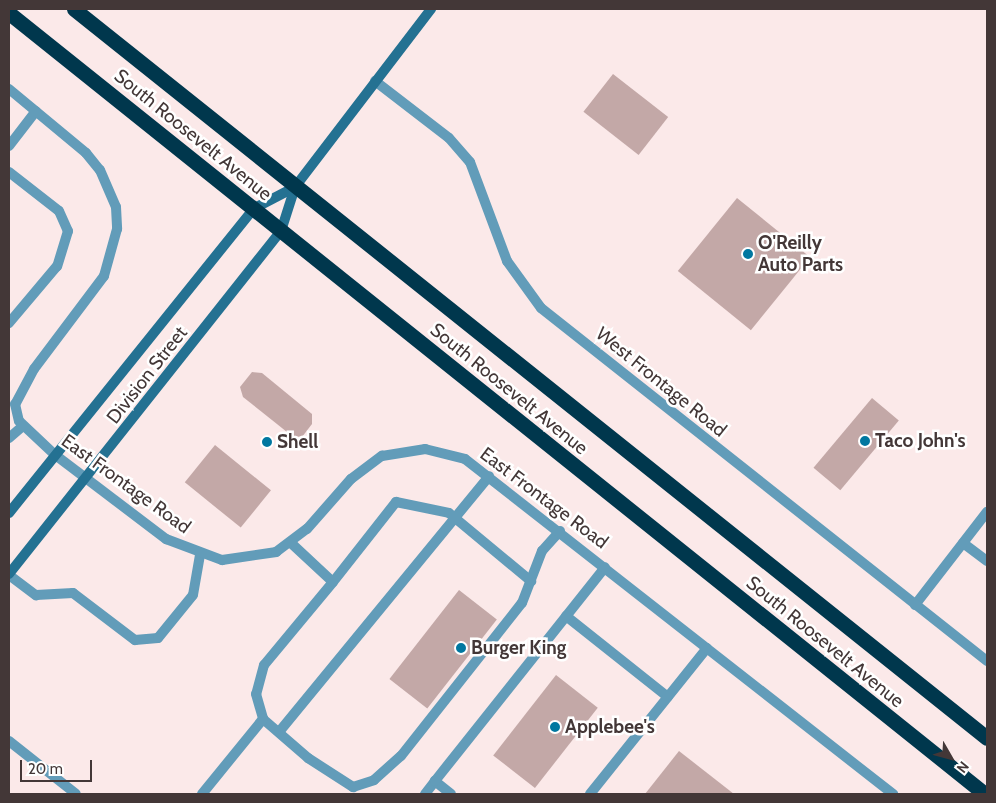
<!DOCTYPE html>
<style>
body{margin:0}
#map{position:relative;width:996px;height:803px;overflow:hidden;background:#fbe9e9;font-family:Cabin,sans-serif}
div>[style]{position:absolute}
.building>*{inset:0;background:#c3a8a7;transform-origin:0 0}
.lane>*{height:10px;margin:-5px;padding:0 5px;transform-origin:5px;border-radius:5px;background:#629cb9}
.street>*{height:10px;margin:-5px;padding:0 5px;transform-origin:5px;border-radius:5px;background:#629cb9}
.secondary>*{height:10px;margin:-5px;padding:0 5px;transform-origin:5px;border-radius:5px;background:#247192}
.highway>*{height:15px;margin:-7.5px;padding:0 7.5px;transform-origin:7.5px;border-radius:7.5px;background:#00374d}
.dots>*{width:14px;height:14px;translate:-50% -50%;box-sizing:border-box;border:2px solid #fff;border-radius:50%}
span{translate:-50% -50%;white-space:nowrap;text-align:center;line-height:1.15;-webkit-text-stroke:5px #fff;paint-order:stroke}
.street-label{font-size:19px;color:#433737}
.poi-label{font-size:19px;color:#433737;font-weight:700}
.left{translate:0 -50%;text-align:left}
.frame{position:absolute;inset:0;border:10px solid #433737;pointer-events:none}
.north{position:absolute;left:926px;top:733px;width:50px;height:50px;-webkit-text-stroke:4px #fff;paint-order:stroke;rotate:128deg;font-size:14px;font-weight:700;line-height:20px;text-align:center;color:#433737}
.north::after{content:'';display:block;margin:auto;width:18px;height:22px;background:#433737;clip-path:polygon(50% 0,100% 100%,50% 72%,0 100%)}
.scale{position:absolute;left:20px;top:760px;width:72px;height:22px;box-sizing:border-box;border:2px solid #433737;border-top:0;padding-left:6px;font-size:15px;line-height:18px;white-space:nowrap;color:#433737;-webkit-text-stroke:4px #fff;paint-order:stroke}
</style>
<div id="map">
<div class="building">
<div style="left:613px;top:74px;width:70px;height:48px;rotate:38deg"></div>
<div style="left:737px;top:198px;width:94px;height:94px;rotate:39deg"></div>
<div style="clip-path:polygon(252px 372px,262px 373px,312px 414px,312px 424px,302px 437px,292px 436px,243px 397px,240px 387px)"></div>
<div style="left:872px;top:398px;width:35px;height:91px;rotate:40deg"></div>
<div style="left:215px;top:445px;width:72px;height:48px;rotate:39deg"></div>
<div style="left:459px;top:590px;width:48px;height:113px;rotate:38deg"></div>
<div style="left:556px;top:675px;width:53px;height:102px;rotate:38deg"></div>
<div style="clip-path:polygon(679px 751px,734px 794px,645px 794px)"></div>
</div>
<div class="lane">
<div style="left:9px;top:146px;width:44px;rotate:-52.4deg"></div>
<div style="left:9px;top:172px;width:63px;rotate:38deg"></div>
<div style="left:59px;top:211px;width:22px;rotate:66deg"></div>
<div style="left:68px;top:231px;width:37px;rotate:107deg"></div>
<div style="left:57px;top:266px;width:75px;rotate:130.1deg"></div>
<div style="left:9px;top:438px;width:18px;rotate:-41deg"></div>
<div style="left:291px;top:543px;width:57px;rotate:42.9deg"></div>
<div style="left:333px;top:582px;width:108px;rotate:129.7deg"></div>
<div style="left:264px;top:665px;width:30px;rotate:105deg"></div>
<div style="left:256px;top:694px;width:26px;rotate:74deg"></div>
<div style="left:263px;top:719px;width:60px;rotate:40.9deg"></div>
<div style="left:308px;top:758px;width:54px;rotate:32.8deg"></div>
<div style="left:353px;top:787px;width:22px;rotate:-18deg"></div>
<div style="left:374px;top:780px;width:36px;rotate:-42deg"></div>
<div style="left:401px;top:756px;width:195px;rotate:-51.7deg"></div>
<div style="left:522px;top:603px;width:56px;rotate:-69deg"></div>
<div style="left:542px;top:551px;width:27px;rotate:-48deg"></div>
<div style="left:963px;top:543px;width:30px;rotate:37deg"></div>
<div style="left:9px;top:575px;width:34px;rotate:37deg"></div>
<div style="left:36px;top:595px;width:37px;rotate:-3deg"></div>
<div style="left:73px;top:593px;width:78px;rotate:37.2deg"></div>
<div style="left:135px;top:640px;width:23px;rotate:-5deg"></div>
<div style="left:158px;top:638px;width:55px;rotate:-50.9deg"></div>
<div style="left:193px;top:595px;width:41px;rotate:-80.1deg"></div>
<div style="left:333px;top:582px;width:102px;rotate:-51.8deg"></div>
<div style="left:396px;top:502px;width:54px;rotate:11.7deg"></div>
<div style="left:449px;top:513px;width:107px;rotate:39.7deg"></div>
<div style="left:915px;top:605px;width:118px;rotate:-52.3deg"></div>
<div style="left:566px;top:616px;width:130px;rotate:38.5deg"></div>
<div style="left:279px;top:732px;width:331px;rotate:-50.6deg"></div>
<div style="left:9px;top:741px;width:85px;rotate:38.3deg"></div>
<div style="left:202px;top:794px;width:97px;rotate:-50.9deg"></div>
<div style="left:425px;top:794px;width:16px;rotate:-52deg"></div>
<div style="left:451px;top:794px;width:21px;rotate:-141deg"></div>
<div style="left:435px;top:781px;width:273px;rotate:-51.5deg"></div>
<div style="left:590px;top:794px;width:187px;rotate:-51.3deg"></div>
</div>
<div class="street">
<div style="left:375px;top:81px;width:93px;rotate:37.6deg"></div>
<div style="left:449px;top:138px;width:32px;rotate:49deg"></div>
<div style="left:470px;top:162px;width:106px;rotate:69.5deg"></div>
<div style="left:507px;top:261px;width:58px;rotate:54.1deg"></div>
<div style="left:541px;top:308px;width:569px;rotate:38.36deg"></div>
<div style="left:9px;top:89px;width:100px;rotate:39.7deg"></div>
<div style="left:86px;top:153px;width:22px;rotate:51deg"></div>
<div style="left:100px;top:170px;width:40px;rotate:66.6deg"></div>
<div style="left:116px;top:207px;width:22px;rotate:87deg"></div>
<div style="left:117px;top:229px;width:49px;rotate:105.5deg"></div>
<div style="left:104px;top:276px;width:116px;rotate:127deg"></div>
<div style="left:34px;top:369px;width:40px;rotate:118deg"></div>
<div style="left:15px;top:404px;width:17px;rotate:77deg"></div>
<div style="left:19px;top:421px;width:48px;rotate:43.3deg"></div>
<div style="left:54px;top:454px;width:141px;rotate:37.2deg"></div>
<div style="left:166px;top:539px;width:60px;rotate:20.6deg"></div>
<div style="left:222px;top:560px;width:55px;rotate:-8.4deg"></div>
<div style="left:276px;top:552px;width:39px;rotate:-37deg"></div>
<div style="left:307px;top:529px;width:67px;rotate:-48.7deg"></div>
<div style="left:351px;top:479px;width:39px;rotate:-37deg"></div>
<div style="left:382px;top:456px;width:44px;rotate:-9.2deg"></div>
<div style="left:425px;top:449px;width:41px;rotate:14deg"></div>
<div style="left:465px;top:459px;width:544px;rotate:38.05deg"></div>
</div>
<div class="secondary">
<div style="left:9px;top:513px;width:390px;rotate:-51.2deg"></div>
<div style="left:253px;top:209px;width:47px;rotate:-27.6deg"></div>
<div style="left:9px;top:574px;width:438px;rotate:-51.6deg"></div>
<div style="left:281px;top:231px;width:46px;rotate:-72.3deg"></div>
<div style="left:295px;top:187px;width:224px;rotate:-52.6deg"></div>
</div>
<div class="highway">
<div style="left:74px;top:9px;width:1168px;rotate:38.61deg"></div>
<div style="left:9px;top:13px;width:1250px;rotate:38.67deg"></div>
</div>
<div class="dots">
<div style="left:748px;top:254px;background:#0077a0"></div>
<div style="left:865px;top:441px;background:#0077a0"></div>
<div style="left:267px;top:442px;background:#0077a0"></div>
<div style="left:461px;top:648px;background:#0077a0"></div>
<div style="left:555px;top:727px;background:#0077a0"></div>
</div>
<div class="street-label">
<span style="left:193px;top:135px;rotate:39deg">South Roosevelt Avenue</span>
<span style="left:147px;top:375px;rotate:-52deg">Division Street</span>
<span style="left:661px;top:382px;rotate:39deg">West Frontage Road</span>
<span style="left:509px;top:389px;rotate:39deg">South Roosevelt Avenue</span>
<span style="left:126px;top:484px;rotate:36deg">East Frontage Road</span>
<span style="left:544px;top:498px;rotate:37deg">East Frontage Road</span>
<span style="left:825px;top:642px;rotate:39deg">South Roosevelt Avenue</span>
</div>
<div class="poi-label">
<span class="left" style="left:758px;top:254px">O'Reilly<br>Auto Parts</span>
<span class="left" style="left:875px;top:441px">Taco John's</span>
<span class="left" style="left:277px;top:442px">Shell</span>
<span class="left" style="left:471px;top:648px">Burger King</span>
<span class="left" style="left:565px;top:727px">Applebee's</span>
</div>
<div class="frame"></div>
<div class="north">N</div>
<div class="scale">20 m</div>
</div>
